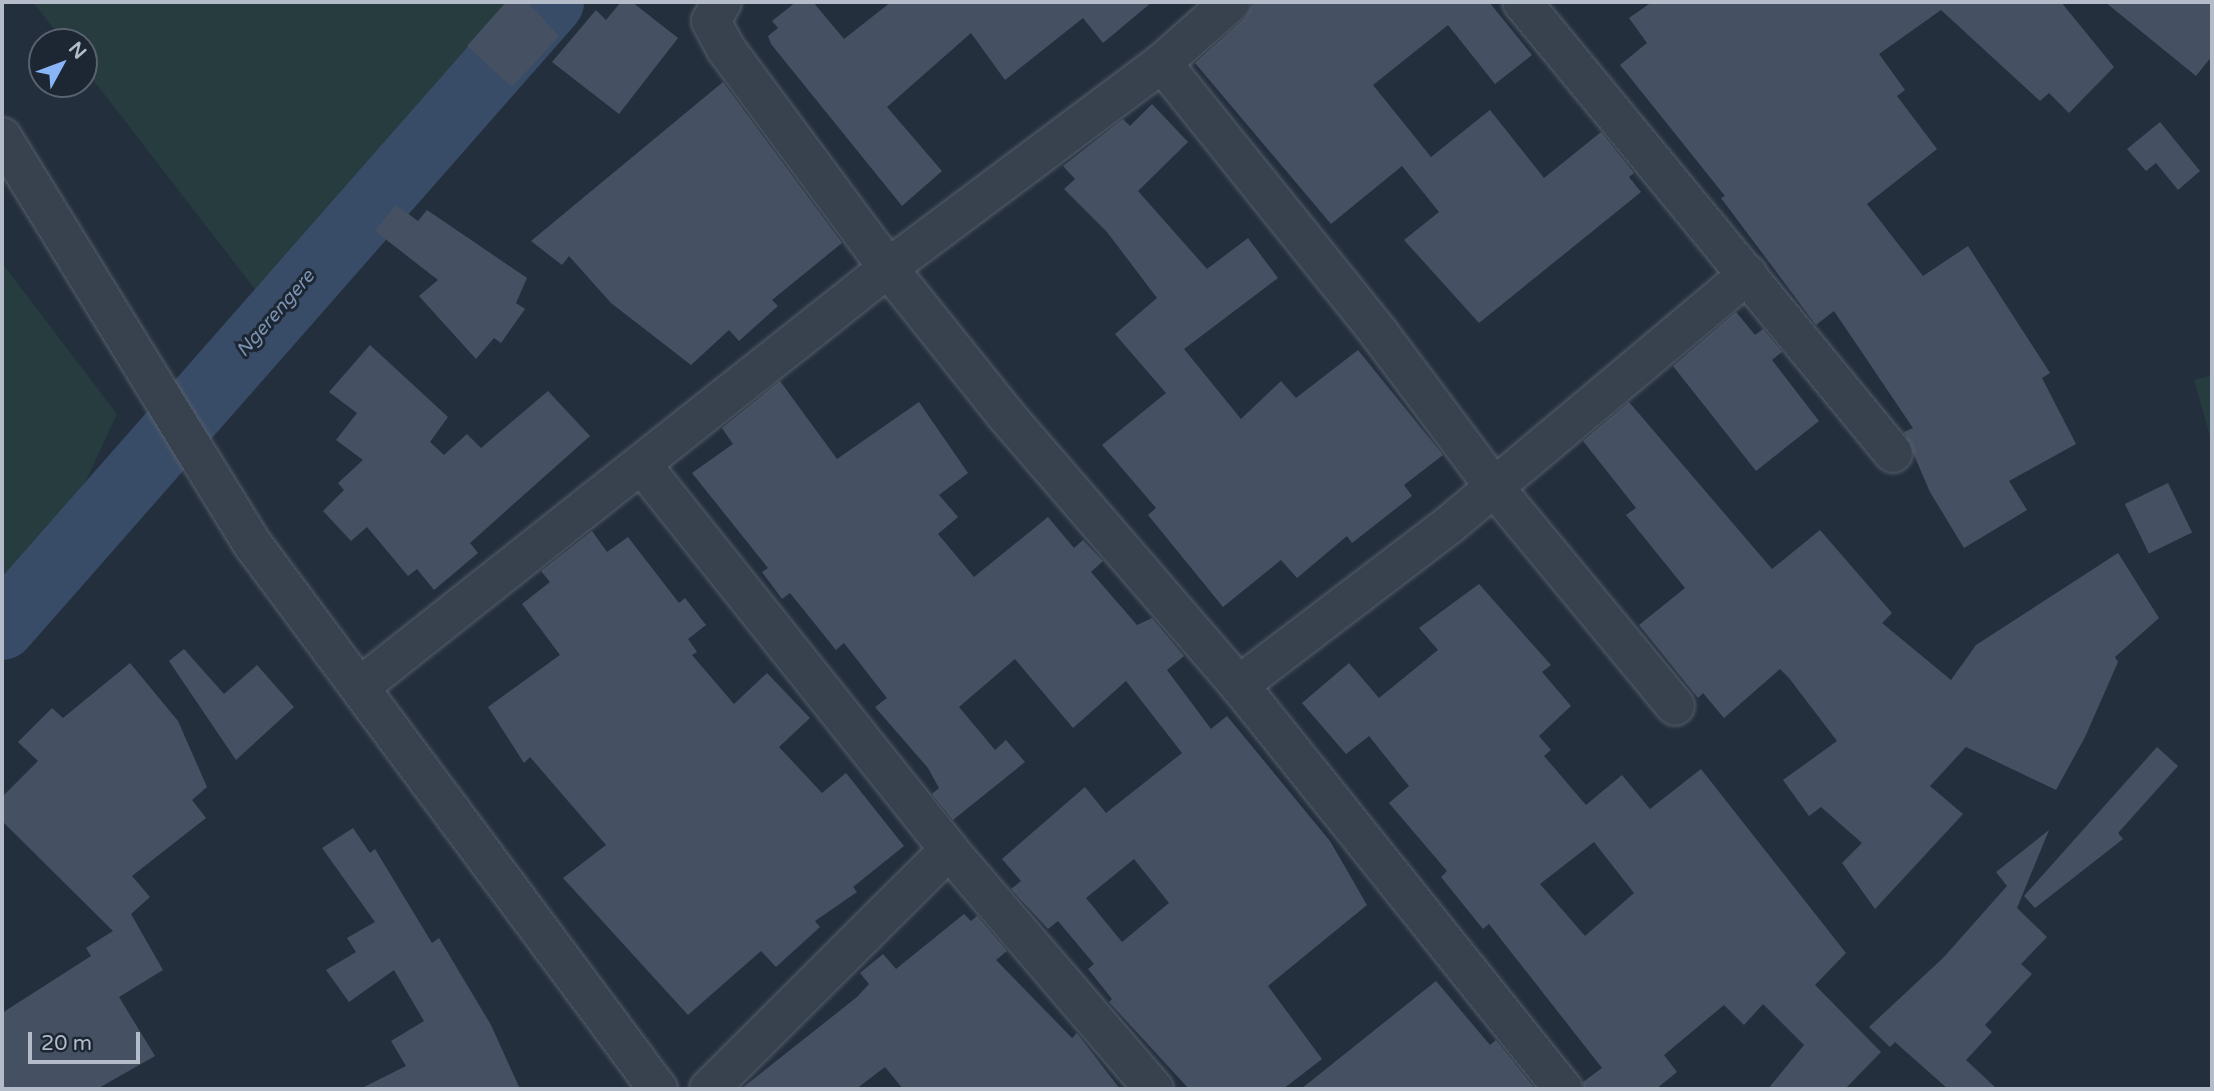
<!DOCTYPE html>
<style>
body{margin:0}
#map{position:relative;width:2214px;height:1091px;overflow:hidden;background:#242f3e;font-family:"Varela Round",sans-serif}
div>[style]{position:absolute}
.green>*{inset:0;background:#263c3f}
.river>*{height:66px;margin:-33px;padding:0 33px;transform-origin:33px;border-radius:33px;background:#394c67}
.building>*{inset:0;background:#455162;transform-origin:0 0}
.roads{filter:drop-shadow(0 0 2px #565f6c) drop-shadow(0 0 2px #565f6c)}
.minor>*{height:38px;margin:-19px;padding:0 19px;transform-origin:19px;border-radius:19px;background:#38414e}
span{translate:-50% -50%;white-space:nowrap;text-align:center;line-height:1.15;-webkit-text-stroke:6px #1d2633;paint-order:stroke}
.water-label{font-size:19px;color:#7c92b1;font-style:italic}
.frame{position:absolute;inset:0;border:4px solid #b4bcc9;pointer-events:none}
.north{position:absolute;left:28px;top:28px;width:70px;height:70px;box-sizing:border-box;background:#1d2633;border:2px solid #59626f;border-radius:50%;rotate:49deg;font-size:19px;font-weight:700;line-height:28px;text-align:center;color:#b4bcc9}
.north::after{content:'';display:block;margin:auto;width:24px;height:32px;background:#8ab4f8;clip-path:polygon(50% 0,100% 100%,50% 72%,0 100%)}
.scale{position:absolute;left:28px;top:1032px;width:112px;height:32px;box-sizing:border-box;border:4px solid #b4bcc9;border-top:0;padding-left:9px;font-size:21px;line-height:24px;white-space:nowrap;color:#b4bcc9;-webkit-text-stroke:5px #1d2633;paint-order:stroke}
</style>
<div id="map">
<div class="green">
<div style="clip-path:polygon(33px 2px,518px 2px,483px 38px,271px 310px,84px 68px,84px 42px,64px 42px)"></div>
<div style="clip-path:polygon(2px 263px,117px 414px,77px 500px,2px 614px)"></div>
<div style="clip-path:polygon(2212px 375px,2212px 443px,2194px 380px)"></div>
</div>
<div class="river">
<div style="left:2px;top:627px;width:832px;rotate:-48.7deg"></div>
</div>
<div class="building">
<div style="clip-path:polygon(506px 2px,527px 2px,559px 36px,512px 87px,467px 46px)"></div>
<div style="clip-path:polygon(621px 2px,632px 2px,678px 38px,619px 114px,552px 62px,596px 10px,606px 20px)"></div>
<div style="clip-path:polygon(796px 2px,813px 2px,844px 39px,891px 2px,1152px 2px,1103px 43px,1083px 18px,1005px 80px,971px 33px,887px 107px,942px 171px,902px 206px,771px 44px,768px 36px,778px 28px,772px 21px)"></div>
<div style="clip-path:polygon(1254px 2px,1489px 2px,1532px 55px,1495px 84px,1448px 25px,1373px 85px,1431px 157px,1490px 110px,1544px 178px,1601px 132px,1634px 173px,1629px 177px,1641px 192px,1479px 323px,1404px 240px,1439px 212px,1402px 166px,1331px 224px,1195px 63px,1245px 18px)"></div>
<div style="clip-path:polygon(1652px 2px,2061px 2px,2114px 67px,2069px 113px,2049px 93px,2040px 101px,1941px 10px,1879px 54px,1905px 90px,1897px 96px,1937px 149px,1867px 204px,1923px 276px,1968px 246px,2050px 373px,2042px 378px,2076px 444px,2009px 481px,2027px 510px,1964px 548px,1930px 492px,1904px 432px,1913px 428px,1834px 311px,1816px 325px,1721px 198px,1725px 196px,1620px 65px,1647px 43px,1629px 18px)"></div>
<div style="clip-path:polygon(2105px 2px,2212px 2px,2212px 56px,2196px 76px)"></div>
<div style="clip-path:polygon(723px 82px,842px 243px,772px 300px,778px 306px,739px 341px,729px 330px,691px 365px,611px 303px,569px 256px,562px 265px,531px 241px)"></div>
<div style="clip-path:polygon(1152px 104px,1188px 142px,1138px 191px,1207px 269px,1248px 238px,1278px 278px,1184px 349px,1241px 419px,1281px 381px,1296px 398px,1358px 350px,1443px 455px,1404px 485px,1412px 496px,1352px 543px,1347px 536px,1297px 578px,1281px 560px,1223px 607px,1148px 515px,1156px 508px,1102px 445px,1166px 393px,1115px 334px,1157px 298px,1107px 232px,1064px 189px,1075px 179px,1063px 166px,1123px 119px,1130px 126px)"></div>
<div style="clip-path:polygon(2160px 122px,2200px 171px,2178px 190px,2156px 163px,2146px 171px,2127px 149px)"></div>
<div style="clip-path:polygon(396px 205px,418px 221px,427px 210px,527px 278px,516px 303px,525px 309px,501px 343px,494px 338px,476px 359px,419px 296px,438px 280px,375px 231px)"></div>
<div style="clip-path:polygon(1736px 312px,1755px 335px,1763px 329px,1782px 352px,1772px 360px,1819px 421px,1756px 471px,1673px 366px)"></div>
<div style="clip-path:polygon(370px 345px,448px 417px,430px 442px,444px 455px,467px 434px,481px 448px,548px 391px,590px 436px,470px 543px,478px 553px,434px 590px,417px 569px,408px 576px,367px 527px,351px 541px,323px 511px,344px 490px,338px 483px,363px 460px,336px 440px,357px 413px,329px 392px)"></div>
<div style="clip-path:polygon(evenodd,780px 381px,837px 459px,919px 402px,968px 473px,939px 495px,958px 517px,938px 534px,974px 577px,1048px 517px,1074px 548px,1083px 540px,1103px 561px,1091px 572px,1137px 625px,1152px 618px,1184px 656px,1167px 670px,1211px 729px,1227px 716px,1330px 841px,1367px 905px,1268px 986px,1322px 1059px,1283px 1089px,1189px 1089px,1109px 1002px,1112px 999px,1088px 969px,1094px 964px,1058px 921px,1048px 929px,1011px 889px,1021px 881px,1002px 859px,1085px 787px,1106px 813px,1182px 753px,1126px 681px,1073px 728px,1015px 659px,959px 707px,995px 750px,1006px 740px,1025px 762px,953px 820px,932px 794px,939px 788px,928px 768px,875px 707px,887px 698px,844px 643px,836px 650px,790px 593px,782px 599px,762px 572px,768px 568px,692px 473px,733px 444px,722px 428px,780px 381px,1134px 859px,1169px 903px,1122px 942px,1086px 898px,1134px 859px)"></div>
<div style="clip-path:polygon(1629px 402px,1772px 569px,1820px 530px,1892px 613px,1882px 623px,1951px 680px,1976px 645px,2118px 553px,2159px 618px,2115px 657px,2118px 662px,2085px 737px,2056px 790px,1966px 747px,1930px 786px,1963px 814px,1875px 909px,1842px 863px,1862px 843px,1821px 807px,1809px 816px,1783px 780px,1837px 741px,1789px 678px,1780px 669px,1724px 718px,1703px 693px,1698px 698px,1639px 625px,1685px 588px,1626px 515px,1636px 508px,1583px 441px)"></div>
<div style="left:2168px;top:483px;width:55px;height:48px;rotate:64deg"></div>
<div style="clip-path:polygon(592px 531px,607px 552px,628px 537px,679px 603px,685px 598px,706px 625px,688px 639px,697px 652px,692px 655px,734px 704px,767px 673px,810px 718px,779px 747px,822px 793px,846px 773px,904px 846px,853px 887px,857px 892px,815px 921px,820px 927px,776px 967px,761px 951px,688px 1015px,563px 878px,606px 845px,530px 757px,524px 763px,488px 707px,560px 655px,522px 604px,550px 582px,541px 571px)"></div>
<div style="clip-path:polygon(evenodd,1479px 584px,1551px 665px,1542px 672px,1571px 706px,1539px 736px,1551px 750px,1544px 756px,1586px 805px,1622px 775px,1650px 809px,1701px 769px,1846px 953px,1815px 985px,1881px 1052px,1845px 1089px,1768px 1089px,1804px 1045px,1763px 1004px,1744px 1025px,1724px 1005px,1664px 1055px,1677px 1072px,1656px 1089px,1584px 1089px,1583px 1082px,1602px 1068px,1489px 924px,1483px 929px,1441px 877px,1447px 871px,1389px 803px,1409px 786px,1369px 736px,1346px 754px,1302px 703px,1349px 663px,1379px 698px,1438px 650px,1419px 628px,1479px 584px,1594px 842px,1634px 893px,1585px 936px,1540px 884px,1594px 842px)"></div>
<div style="clip-path:polygon(184px 649px,224px 694px,257px 665px,294px 707px,236px 760px,169px 661px)"></div>
<div style="clip-path:polygon(130px 663px,178px 721px,207px 787px,192px 800px,206px 818px,132px 876px,150px 897px,131px 914px,163px 970px,119px 997px,155px 1056px,97px 1089px,2px 1089px,2px 1013px,91px 956px,86px 948px,113px 931px,2px 821px,2px 797px,38px 761px,18px 742px,52px 708px,63px 718px)"></div>
<div style="clip-path:polygon(2157px 747px,2178px 766px,2118px 833px,2123px 839px,2035px 908px,2024px 896px)"></div>
<div style="clip-path:polygon(353px 828px,370px 853px,375px 849px,432px 943px,439px 938px,491px 1025px,520px 1089px,360px 1089px,406px 1066px,391px 1041px,424px 1021px,394px 970px,349px 1002px,326px 970px,356px 952px,347px 938px,375px 922px,322px 848px)"></div>
<div style="clip-path:polygon(2049px 830px,2017px 908px,2047px 937px,2021px 964px,2032px 974px,1985px 1025px,1992px 1032px,1966px 1060px,1997px 1089px,1948px 1089px,1895px 1042px,1890px 1047px,1869px 1027px,1944px 957px,2007px 886px,1996px 872px)"></div>
<div style="clip-path:polygon(964px 914px,971px 921px,977px 916px,1007px 951px,996px 960px,1072px 1038px,1077px 1033px,1120px 1089px,903px 1089px,885px 1067px,856px 1089px,741px 1089px,857px 997px,869px 984px,860px 973px,883px 954px,896px 969px)"></div>
<div style="clip-path:polygon(1436px 981px,1490px 1045px,1496px 1040px,1535px 1089px,1301px 1089px)"></div>
</div>
<div class="roads">
<div class="minor">
<div style="left:722px;top:2px;width:22px;rotate:120deg"></div>
<div style="left:711px;top:21px;width:32px;rotate:62deg"></div>
<div style="left:726px;top:49px;width:272px;rotate:53.5deg"></div>
<div style="left:888px;top:268px;width:186px;rotate:51.3deg"></div>
<div style="left:1004px;top:413px;width:359px;rotate:49.2deg"></div>
<div style="left:1239px;top:685px;width:518px;rotate:51.27deg"></div>
<div style="left:1522px;top:2px;width:584px;rotate:50.56deg"></div>
<div style="left:1162px;top:63px;width:346px;rotate:51.2deg"></div>
<div style="left:1379px;top:333px;width:192px;rotate:53.2deg"></div>
<div style="left:1494px;top:487px;width:284px;rotate:50.4deg"></div>
<div style="left:2px;top:137px;width:480px;rotate:58.4deg"></div>
<div style="left:254px;top:546px;width:677px;rotate:53.35deg"></div>
<div style="left:642px;top:465px;width:492px;rotate:51.4deg"></div>
<div style="left:949px;top:850px;width:315px;rotate:49.4deg"></div>
<div style="left:1239px;top:685px;width:264px;rotate:-37.3deg"></div>
<div style="left:1449px;top:525px;width:390px;rotate:-40deg"></div>
<div style="left:361px;top:686px;width:673px;rotate:-38.42deg"></div>
<div style="left:888px;top:268px;width:342px;rotate:-36.8deg"></div>
<div style="left:1162px;top:63px;width:92px;rotate:-41.5deg"></div>
<div style="left:709px;top:1089px;width:339px;rotate:-44.9deg"></div>
</div>
</div>
<div class="water-label">
<span style="left:276px;top:314px;rotate:-49deg">Ngerengere</span>
</div>
<div class="frame"></div>
<div class="north">N</div>
<div class="scale">20 m</div>
</div>
